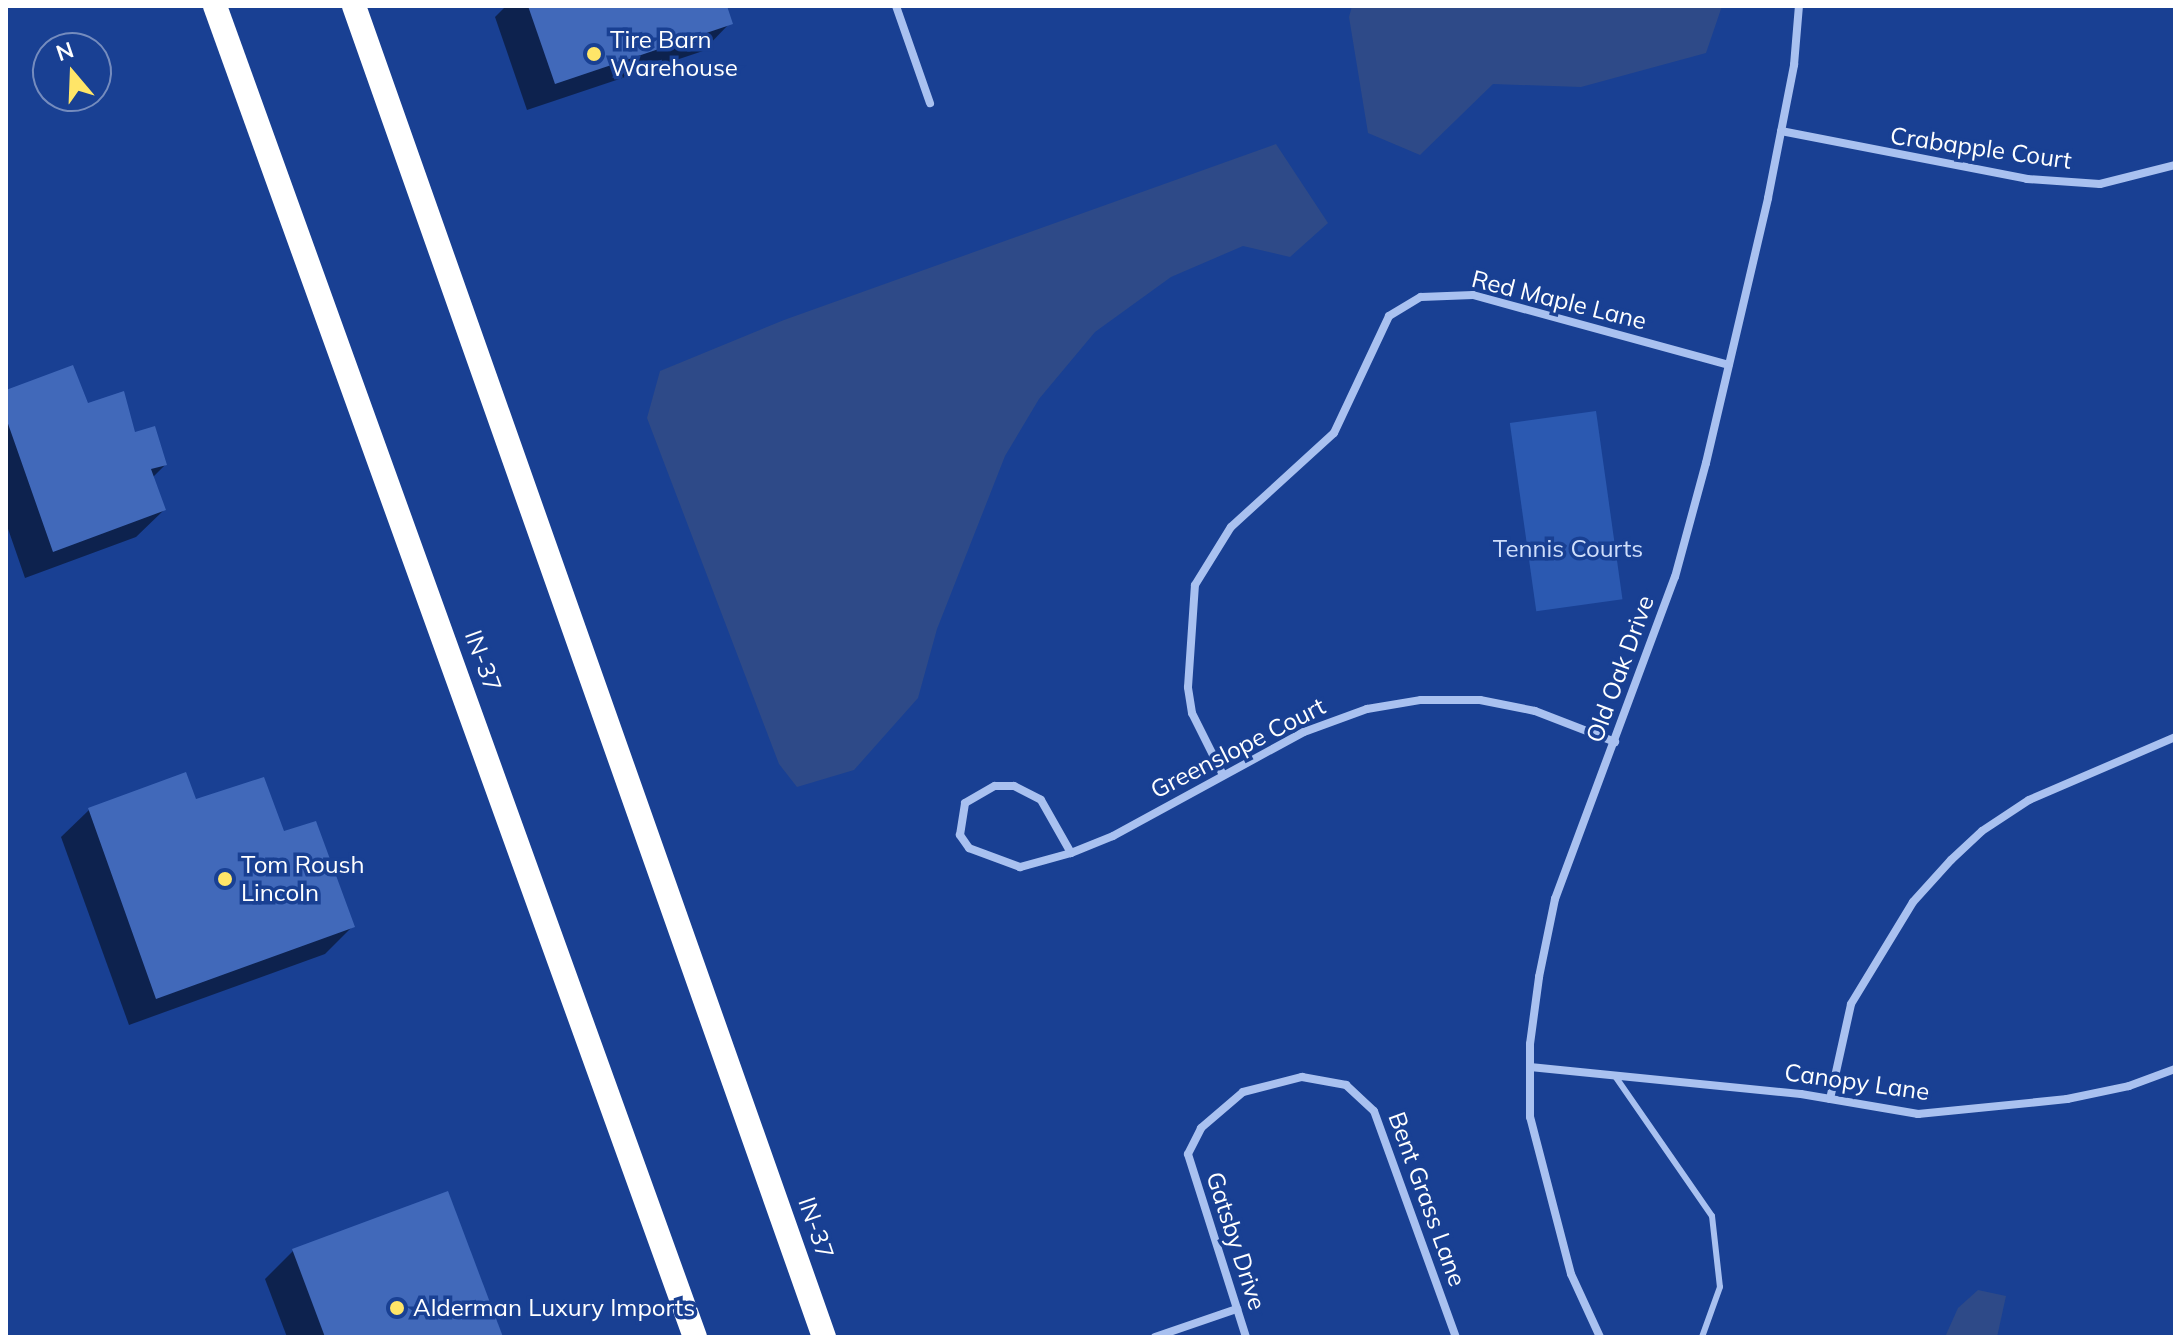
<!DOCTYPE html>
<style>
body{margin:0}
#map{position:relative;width:2181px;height:1343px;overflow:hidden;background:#194093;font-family:Mulish,sans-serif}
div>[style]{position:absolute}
.green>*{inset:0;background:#2b59b1;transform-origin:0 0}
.water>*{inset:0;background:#2e4a88}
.shadow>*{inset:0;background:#0007}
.building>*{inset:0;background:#4169ba}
.service>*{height:6px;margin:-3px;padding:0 3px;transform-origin:3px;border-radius:3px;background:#a9c1f0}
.minor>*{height:8px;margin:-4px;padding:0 4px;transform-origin:4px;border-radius:4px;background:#a9c1f0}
.motorway>*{height:24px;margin:-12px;padding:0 12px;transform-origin:12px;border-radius:12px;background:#fff}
.dots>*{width:22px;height:22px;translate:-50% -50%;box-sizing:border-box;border:4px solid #194093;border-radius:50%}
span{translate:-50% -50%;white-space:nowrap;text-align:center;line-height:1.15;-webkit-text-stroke:7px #194093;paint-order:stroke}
.poi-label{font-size:24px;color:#fff}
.left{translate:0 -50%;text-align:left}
.street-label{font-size:24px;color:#fff}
.park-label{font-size:24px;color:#cfdefb}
.frame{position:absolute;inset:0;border:8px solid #fff;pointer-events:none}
.north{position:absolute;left:32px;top:32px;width:80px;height:80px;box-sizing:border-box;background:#194093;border:2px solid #758cbe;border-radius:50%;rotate:341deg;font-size:22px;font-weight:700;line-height:32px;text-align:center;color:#fff}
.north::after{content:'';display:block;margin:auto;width:28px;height:36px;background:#ffe568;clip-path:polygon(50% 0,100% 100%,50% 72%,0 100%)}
</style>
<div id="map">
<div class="green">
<div style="left:1596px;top:411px;width:190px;height:87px;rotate:82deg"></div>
</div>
<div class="water">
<div style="clip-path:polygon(1352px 6px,1722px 6px,1706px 53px,1581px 87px,1493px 84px,1420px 155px,1368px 133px,1349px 17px)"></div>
<div style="clip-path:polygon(1276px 144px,1328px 223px,1290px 257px,1243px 246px,1171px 277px,1095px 332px,1039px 399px,1005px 456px,937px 629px,918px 698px,854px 770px,797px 787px,779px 764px,647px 418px,660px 371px,784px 320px)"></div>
<div style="clip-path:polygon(1978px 1290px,2006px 1296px,1997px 1337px,1945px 1337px,1958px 1308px)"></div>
</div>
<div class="shadow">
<div style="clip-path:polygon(506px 6px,724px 6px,730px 23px,703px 51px,527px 110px,495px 17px)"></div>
<div style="clip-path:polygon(6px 393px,87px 406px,134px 434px,165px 465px,152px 478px,164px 510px,136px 537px,25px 578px,6px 523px)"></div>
<div style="clip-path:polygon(195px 802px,283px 833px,352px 927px,325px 954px,129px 1025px,61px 837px,89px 810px)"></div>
<div style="clip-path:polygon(293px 1251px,501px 1337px,287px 1337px,265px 1279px)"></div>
</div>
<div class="building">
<div style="clip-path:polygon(528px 6px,727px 6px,733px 24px,555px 84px)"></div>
<div style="clip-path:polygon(73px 365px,88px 403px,124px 391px,135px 432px,155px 426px,167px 465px,151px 469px,166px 510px,53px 552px,6px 418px,6px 390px)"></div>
<div style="clip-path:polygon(186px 772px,196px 799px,264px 777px,284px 831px,316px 821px,355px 927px,156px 999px,88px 808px)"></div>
<div style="clip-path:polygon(448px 1191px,503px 1337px,325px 1337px,292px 1249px)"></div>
</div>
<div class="service">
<div style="left:1615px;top:1076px;width:170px;rotate:55.3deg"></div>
<div style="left:1712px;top:1216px;width:71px;rotate:83.6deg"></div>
<div style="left:1720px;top:1287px;width:53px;rotate:109.8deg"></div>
</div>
<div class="minor">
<div style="left:896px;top:6px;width:103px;rotate:70.7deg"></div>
<div style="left:1781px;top:131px;width:251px;rotate:11deg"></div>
<div style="left:2027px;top:179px;width:73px;rotate:3.9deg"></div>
<div style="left:2100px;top:184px;width:77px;rotate:-14.2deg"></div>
<div style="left:1223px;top:775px;width:69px;rotate:-116.6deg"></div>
<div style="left:1192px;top:713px;width:26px;rotate:-99deg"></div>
<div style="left:1188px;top:687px;width:102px;rotate:-86.1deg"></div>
<div style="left:1195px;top:585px;width:68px;rotate:-58.2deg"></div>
<div style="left:1231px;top:527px;width:139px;rotate:-42.4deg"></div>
<div style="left:1334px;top:433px;width:129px;rotate:-64.8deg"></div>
<div style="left:1389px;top:316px;width:37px;rotate:-31deg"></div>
<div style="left:1421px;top:297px;width:52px;rotate:-2.2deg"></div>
<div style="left:1473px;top:295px;width:265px;rotate:15.3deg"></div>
<div style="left:995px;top:786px;width:19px"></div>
<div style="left:1014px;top:786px;width:30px;rotate:27deg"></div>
<div style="left:1041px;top:800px;width:61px;rotate:60.5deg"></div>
<div style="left:1071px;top:853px;width:53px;rotate:164.6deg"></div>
<div style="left:1020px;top:867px;width:54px;rotate:-159.6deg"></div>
<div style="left:969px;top:848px;width:16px;rotate:-125deg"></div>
<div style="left:960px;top:835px;width:32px;rotate:-81deg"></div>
<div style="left:965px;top:803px;width:34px;rotate:-30deg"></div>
<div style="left:1071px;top:853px;width:45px;rotate:-22deg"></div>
<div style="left:1113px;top:836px;width:217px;rotate:-28.6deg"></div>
<div style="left:1304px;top:732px;width:67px;rotate:-20.1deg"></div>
<div style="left:1367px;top:709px;width:55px;rotate:-9.5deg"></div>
<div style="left:1421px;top:700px;width:59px"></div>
<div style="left:1480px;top:700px;width:56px;rotate:11.3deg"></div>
<div style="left:1535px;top:711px;width:86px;rotate:21.2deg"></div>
<div style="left:1530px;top:1067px;width:272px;rotate:5.7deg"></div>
<div style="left:1801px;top:1094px;width:119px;rotate:9.7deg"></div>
<div style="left:1918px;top:1114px;width:150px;rotate:-5.7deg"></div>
<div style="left:2067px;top:1099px;width:63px;rotate:-11.8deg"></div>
<div style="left:2129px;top:1086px;width:49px;rotate:-20.3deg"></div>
<div style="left:1830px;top:1099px;width:97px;rotate:-77.5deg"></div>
<div style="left:1851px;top:1004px;width:119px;rotate:-58.7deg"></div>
<div style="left:1913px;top:902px;width:57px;rotate:-47.9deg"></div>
<div style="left:1951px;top:860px;width:42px;rotate:-43.1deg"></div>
<div style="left:1982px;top:831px;width:56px;rotate:-33.4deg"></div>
<div style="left:2029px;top:800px;width:159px;rotate:-23.3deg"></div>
<div style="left:1155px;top:1337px;width:87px;rotate:-18.9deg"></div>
<div style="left:1246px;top:1337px;width:192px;rotate:-107.6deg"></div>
<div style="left:1188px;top:1154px;width:29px;rotate:-63deg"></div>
<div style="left:1201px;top:1128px;width:55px;rotate:-40.6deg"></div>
<div style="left:1243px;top:1092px;width:61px;rotate:-14.3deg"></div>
<div style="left:1302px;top:1077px;width:45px;rotate:10.3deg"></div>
<div style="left:1346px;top:1085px;width:38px;rotate:43deg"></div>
<div style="left:1374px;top:1111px;width:240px;rotate:70.1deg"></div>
<div style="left:1600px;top:1337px;width:69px;rotate:-114.7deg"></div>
<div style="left:1571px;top:1274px;width:162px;rotate:-104.6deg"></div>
<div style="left:1530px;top:1117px;width:73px;rotate:-90deg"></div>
<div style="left:1530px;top:1044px;width:68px;rotate:-82.3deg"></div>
<div style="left:1539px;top:977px;width:80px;rotate:-78.4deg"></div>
<div style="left:1555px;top:899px;width:344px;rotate:-69.6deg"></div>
<div style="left:1675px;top:577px;width:118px;rotate:-74.8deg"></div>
<div style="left:1706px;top:463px;width:272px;rotate:-76.8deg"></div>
<div style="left:1768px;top:198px;width:136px;rotate:-78.9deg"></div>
<div style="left:1794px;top:65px;width:59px;rotate:-85.2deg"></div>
</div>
<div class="motorway">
<div style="left:215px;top:6px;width:1415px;rotate:70.17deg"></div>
<div style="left:354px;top:6px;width:1412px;rotate:70.55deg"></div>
</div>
<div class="dots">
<div style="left:594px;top:54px;background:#ffe568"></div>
<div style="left:225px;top:879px;background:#ffe568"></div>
<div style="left:397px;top:1308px;background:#ffe568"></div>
</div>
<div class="poi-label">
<span class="left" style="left:610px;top:54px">Tire Barn<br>Warehouse</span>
<span class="left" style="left:241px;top:879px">Tom Roush<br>Lincoln</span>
<span class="left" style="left:413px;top:1308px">Alderman Luxury Imports</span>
</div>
<div class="street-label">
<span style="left:1981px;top:148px;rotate:8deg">Crabapple Court</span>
<span style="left:1559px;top:300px;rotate:14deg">Red Maple Lane</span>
<span style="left:483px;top:661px;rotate:70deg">IN-37</span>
<span style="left:1620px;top:669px;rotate:-70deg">Old Oak Drive</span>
<span style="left:1238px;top:748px;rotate:-27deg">Greenslope Court</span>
<span style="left:1857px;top:1082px;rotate:8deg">Canopy Lane</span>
<span style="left:1427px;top:1199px;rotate:70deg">Bent Grass Lane</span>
<span style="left:816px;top:1228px;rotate:71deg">IN-37</span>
<span style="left:1236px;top:1241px;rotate:72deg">Gatsby Drive</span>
</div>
<div class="park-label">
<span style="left:1568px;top:549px">Tennis Courts</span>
</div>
<div class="frame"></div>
<div class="north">N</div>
</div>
